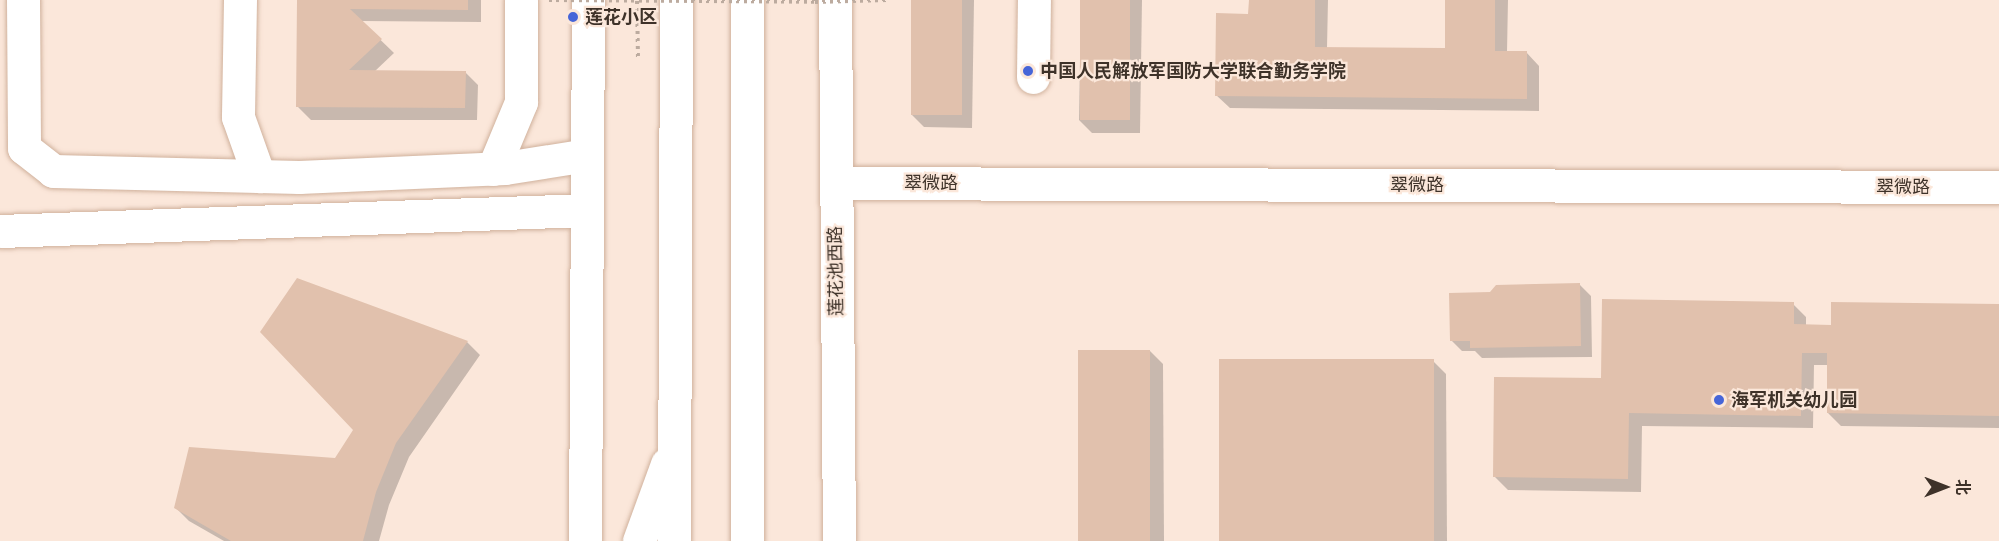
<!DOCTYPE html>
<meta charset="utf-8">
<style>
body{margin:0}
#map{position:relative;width:1999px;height:541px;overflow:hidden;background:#fbe7da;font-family:"PT Sans Narrow","Noto Sans SC",sans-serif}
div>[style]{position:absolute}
.shadow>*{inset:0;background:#0003}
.building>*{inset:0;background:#e1c1ad;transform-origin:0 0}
.path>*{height:4px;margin-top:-2px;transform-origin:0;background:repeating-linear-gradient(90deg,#bcab9f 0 3px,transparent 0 7.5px)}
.roads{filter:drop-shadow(0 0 2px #d0b19c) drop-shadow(0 0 2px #d0b19c)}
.minor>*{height:33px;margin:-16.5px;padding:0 16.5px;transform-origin:16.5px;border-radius:16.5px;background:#fff}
.highway>*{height:33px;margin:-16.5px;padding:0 16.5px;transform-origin:16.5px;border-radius:16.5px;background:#fff}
.path-bridge>*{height:4px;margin-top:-2px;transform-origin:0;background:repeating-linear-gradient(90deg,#bcab9f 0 3px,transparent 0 7.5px)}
.dots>*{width:16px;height:16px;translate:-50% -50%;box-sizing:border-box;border:3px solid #fbe7da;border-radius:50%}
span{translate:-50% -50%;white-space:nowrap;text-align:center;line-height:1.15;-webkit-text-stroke:4.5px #fbe7da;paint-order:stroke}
.poi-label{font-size:18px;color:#3e3229;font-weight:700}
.left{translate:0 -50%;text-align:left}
.street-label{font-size:18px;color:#3e3229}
.north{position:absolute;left:1915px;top:457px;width:60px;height:60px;-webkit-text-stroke:4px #fbe7da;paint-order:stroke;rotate:90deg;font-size:16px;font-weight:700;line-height:24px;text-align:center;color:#3e3229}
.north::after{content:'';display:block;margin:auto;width:21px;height:27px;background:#3e3229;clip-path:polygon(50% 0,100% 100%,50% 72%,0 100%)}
</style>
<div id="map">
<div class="shadow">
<div style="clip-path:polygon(298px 0,481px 0,481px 22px,361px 21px,394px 53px,374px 72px,465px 72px,478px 85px,477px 120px,311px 120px,298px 107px)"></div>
<div style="clip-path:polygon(913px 0,974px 0,972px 128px,924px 127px,911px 114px)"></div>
<div style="clip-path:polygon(1081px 0,1142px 0,1140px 133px,1092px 133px,1079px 120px)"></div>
<div style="clip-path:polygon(1250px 0,1328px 0,1327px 48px,1446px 50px,1447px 0,1508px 0,1507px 52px,1526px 52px,1539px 66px,1539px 111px,1230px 108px,1216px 95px,1250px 15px)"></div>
<div style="clip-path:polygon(298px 280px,467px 342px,480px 355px,409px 457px,389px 505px,379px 541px,224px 541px,189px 521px,176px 508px,336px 460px,355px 430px)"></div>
<div style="clip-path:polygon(1580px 285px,1591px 296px,1592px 357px,1482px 358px,1475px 351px,1462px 351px,1451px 340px,1491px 294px)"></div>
<div style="clip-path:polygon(1793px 304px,1806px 317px,1806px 326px,1832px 326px,1999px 305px,1999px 428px,1841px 426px,1828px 413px,1829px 365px,1814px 365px,1813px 428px,1642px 426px,1641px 492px,1508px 490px,1495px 477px,1602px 380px)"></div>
<div style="clip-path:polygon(1150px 351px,1163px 364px,1164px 541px,1084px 541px)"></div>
<div style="clip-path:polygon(1433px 361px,1446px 374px,1447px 541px,1221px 541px)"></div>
</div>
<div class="building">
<div style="clip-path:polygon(297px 0,468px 0,468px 10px,350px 9px,382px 39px,349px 70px,466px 71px,465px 108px,296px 107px)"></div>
<div style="left:911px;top:0;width:51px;height:115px"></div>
<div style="left:1080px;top:0;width:50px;height:120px"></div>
<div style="clip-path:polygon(1249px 0,1315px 0,1315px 47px,1445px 48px,1445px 0,1495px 0,1495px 51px,1527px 51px,1527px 99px,1215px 96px,1216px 13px,1248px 14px)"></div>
<div style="clip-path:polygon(297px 278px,468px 341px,396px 443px,376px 492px,363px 541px,231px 541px,174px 508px,189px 447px,335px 458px,353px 430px,260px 332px)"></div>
<div style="clip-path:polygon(1580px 283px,1581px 346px,1470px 348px,1470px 341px,1450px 341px,1449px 293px,1490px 292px,1496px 285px)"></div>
<div style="clip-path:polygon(1602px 299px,1794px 302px,1794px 324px,1831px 325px,1831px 302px,1999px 304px,1999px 416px,1827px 413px,1827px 353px,1802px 353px,1801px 416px,1629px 413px,1628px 479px,1493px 477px,1494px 377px,1601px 378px)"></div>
<div style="left:1078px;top:350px;width:72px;height:191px"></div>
<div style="left:1434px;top:359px;width:182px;height:215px;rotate:90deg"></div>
</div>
<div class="path">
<div style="left:637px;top:1px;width:56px;rotate:89deg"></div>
</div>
<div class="roads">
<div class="minor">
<div style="left:23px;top:0;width:148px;rotate:89.6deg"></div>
<div style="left:24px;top:148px;width:37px;rotate:38deg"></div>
<div style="left:53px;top:171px;width:246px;rotate:1.4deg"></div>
<div style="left:299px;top:177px;width:206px;rotate:-2.5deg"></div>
<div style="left:505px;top:168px;width:83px;rotate:-9deg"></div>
<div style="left:240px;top:0;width:117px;rotate:91deg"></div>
<div style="left:238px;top:117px;width:63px;rotate:70.4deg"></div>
<div style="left:835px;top:0;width:541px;rotate:89.58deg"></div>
<div style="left:1033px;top:77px;width:77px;rotate:-89.3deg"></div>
<div style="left:493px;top:169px;width:73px;rotate:-67.3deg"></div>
<div style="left:521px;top:102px;width:102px;rotate:-90deg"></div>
<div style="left:836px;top:183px;width:1163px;rotate:0.2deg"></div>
<div style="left:0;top:231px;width:587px;rotate:-2.05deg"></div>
<div style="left:585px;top:541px;width:541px;rotate:-89.68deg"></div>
</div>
<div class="highway">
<div style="left:747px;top:0;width:541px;rotate:90deg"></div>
<div style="left:639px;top:541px;width:82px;rotate:-70deg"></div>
<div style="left:674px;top:541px;width:541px;rotate:-89.79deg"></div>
</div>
</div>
<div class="path-bridge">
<div style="left:549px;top:0;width:266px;rotate:0.4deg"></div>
<div style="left:815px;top:2px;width:72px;rotate:-1.6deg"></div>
</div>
<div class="dots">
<div style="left:573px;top:17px;background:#4665d8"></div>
<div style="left:1028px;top:71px;background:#4665d8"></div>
<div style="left:1719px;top:400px;background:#4665d8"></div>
</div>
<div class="poi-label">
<span class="left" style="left:585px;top:17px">莲花小区</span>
<span class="left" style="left:1040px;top:71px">中国人民解放军国防大学联合勤务学院</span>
<span class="left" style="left:1731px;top:400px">海军机关幼儿园</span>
</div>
<div class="street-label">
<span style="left:931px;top:183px">翠微路</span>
<span style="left:1417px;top:185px">翠微路</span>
<span style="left:1903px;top:187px">翠微路</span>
<span style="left:836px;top:271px;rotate:-91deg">莲花池西路</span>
</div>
<div class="north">北</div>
</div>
